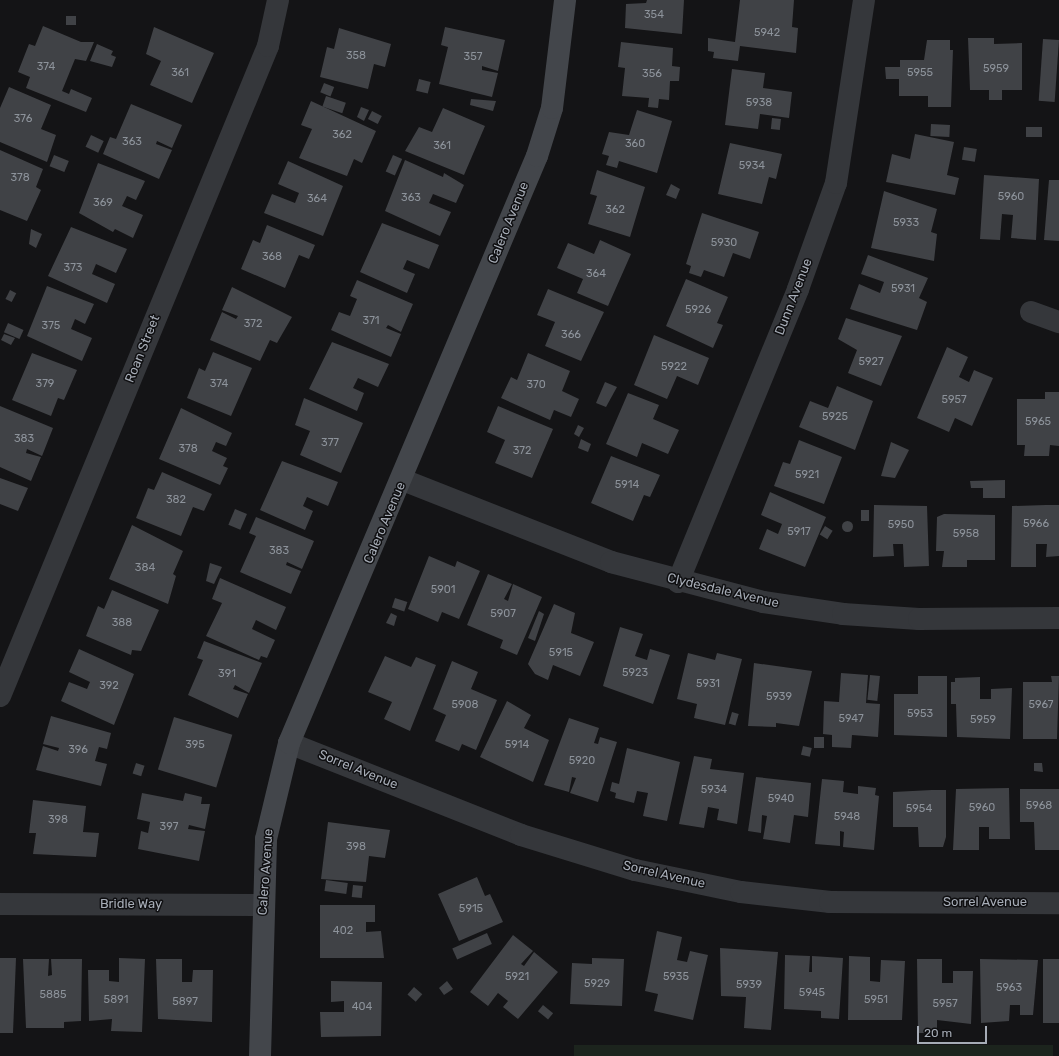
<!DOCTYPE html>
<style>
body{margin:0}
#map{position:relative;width:1059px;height:1056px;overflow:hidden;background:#141416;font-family:Rubik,sans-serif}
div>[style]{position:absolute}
.green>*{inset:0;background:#1c241d;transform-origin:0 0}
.building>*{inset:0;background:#404246;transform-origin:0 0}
.round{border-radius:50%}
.street>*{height:22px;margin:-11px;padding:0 11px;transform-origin:11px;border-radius:11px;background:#35373b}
.secondary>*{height:22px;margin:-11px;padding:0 11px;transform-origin:11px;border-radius:11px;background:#43464b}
span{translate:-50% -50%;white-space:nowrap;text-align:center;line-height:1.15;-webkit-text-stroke:3px #0f0f11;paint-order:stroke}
.number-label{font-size:11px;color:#8c929a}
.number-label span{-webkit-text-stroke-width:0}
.street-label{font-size:13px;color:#a6acb6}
.scale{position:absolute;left:917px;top:1026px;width:70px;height:18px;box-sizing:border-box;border:2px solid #a6acb6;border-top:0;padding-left:5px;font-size:12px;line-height:14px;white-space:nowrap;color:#a6acb6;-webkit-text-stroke:3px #0f0f11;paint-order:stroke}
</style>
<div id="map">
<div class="green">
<div style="left:1053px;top:1045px;width:11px;height:479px;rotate:90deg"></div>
</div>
<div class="building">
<div style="clip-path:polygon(647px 0,684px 0,682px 34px,625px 28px,626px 4px,646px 3px)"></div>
<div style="clip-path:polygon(740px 0,794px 0,792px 27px,798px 28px,796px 53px,740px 46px,738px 61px,713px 58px,714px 52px,708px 51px,708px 38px,735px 42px)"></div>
<div style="left:66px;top:16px;width:10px;height:9px"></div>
<div style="clip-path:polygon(43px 26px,81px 42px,94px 42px,86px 61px,75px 59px,62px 91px,69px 94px,71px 89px,92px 98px,86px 112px,26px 88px,30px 77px,18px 72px,29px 44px,35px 46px)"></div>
<div style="clip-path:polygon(154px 27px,214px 53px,192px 103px,150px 85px,161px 61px,146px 54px)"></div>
<div style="clip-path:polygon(445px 27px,505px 40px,498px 71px,482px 66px,482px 70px,498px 73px,492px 97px,439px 84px,448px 47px,441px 45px)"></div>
<div style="clip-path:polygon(339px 28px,391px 44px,385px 67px,374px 64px,368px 89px,320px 77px,327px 47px,334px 49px)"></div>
<div style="clip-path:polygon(968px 38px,994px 38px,994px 44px,1022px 43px,1022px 90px,1002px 90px,1002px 100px,989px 100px,989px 90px,970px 90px)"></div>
<div style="left:1043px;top:39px;width:16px;height:62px;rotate:4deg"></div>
<div style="clip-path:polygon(927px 40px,950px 40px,950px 50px,953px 50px,951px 107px,928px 107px,928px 96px,899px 96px,899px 79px,886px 79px,885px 67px,900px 67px,900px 60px,924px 60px)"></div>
<div style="clip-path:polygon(621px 42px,673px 48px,672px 66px,680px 67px,679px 81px,670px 81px,669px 100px,659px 99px,658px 108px,648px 107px,649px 98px,622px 96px,625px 68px,618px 67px)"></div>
<div style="clip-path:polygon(97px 44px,113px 51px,111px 55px,116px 57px,112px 67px,90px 61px)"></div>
<div style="clip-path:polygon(732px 69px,765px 73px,763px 88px,792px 92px,789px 118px,760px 114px,758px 129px,725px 125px)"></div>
<div style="left:419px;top:79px;width:12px;height:12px;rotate:14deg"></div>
<div style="left:324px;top:83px;width:11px;height:10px;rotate:22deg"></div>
<div style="clip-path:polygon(9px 87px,51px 105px,41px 129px,56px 135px,47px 162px,0 142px,0 108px)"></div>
<div style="left:326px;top:96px;width:21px;height:11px;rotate:19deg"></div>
<div style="clip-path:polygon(471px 99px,496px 101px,493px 111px,470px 105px)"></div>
<div style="clip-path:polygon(311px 101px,376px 131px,362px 163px,354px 159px,347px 176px,299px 158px,312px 129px,301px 125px)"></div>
<div style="clip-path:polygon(131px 104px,182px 125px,172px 148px,157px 141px,156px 144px,172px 150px,159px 179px,103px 154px,110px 137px,116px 139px)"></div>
<div style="clip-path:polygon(361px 107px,369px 110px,364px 121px,357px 117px)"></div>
<div style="clip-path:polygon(443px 108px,485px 126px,464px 175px,405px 151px,419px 127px,432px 132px)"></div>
<div style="clip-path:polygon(637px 110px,672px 121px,657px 173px,619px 161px,617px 168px,606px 165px,609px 156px,602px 154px,609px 132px,629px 135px)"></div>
<div style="left:372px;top:111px;width:11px;height:9px;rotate:27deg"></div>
<div style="left:772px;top:118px;width:9px;height:11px;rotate:6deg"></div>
<div style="left:931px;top:124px;width:19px;height:12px;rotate:3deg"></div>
<div style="left:1026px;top:127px;width:16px;height:10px"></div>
<div style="clip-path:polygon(915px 134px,954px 142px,947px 175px,959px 178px,955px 195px,886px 182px,892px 154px,910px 159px)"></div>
<div style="left:91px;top:135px;width:14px;height:13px;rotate:25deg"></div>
<div style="clip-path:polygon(730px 143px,782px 154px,776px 179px,769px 177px,762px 204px,718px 194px)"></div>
<div style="left:964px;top:147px;width:13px;height:13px;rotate:9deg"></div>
<div style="clip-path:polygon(0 150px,43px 169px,36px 187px,41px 190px,27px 221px,0 210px)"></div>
<div style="left:54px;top:155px;width:16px;height:12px;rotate:22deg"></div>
<div style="left:393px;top:155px;width:10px;height:18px;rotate:24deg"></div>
<div style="clip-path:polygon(405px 160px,443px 177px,444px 173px,464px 185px,456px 203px,433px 194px,429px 203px,451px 212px,440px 236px,385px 211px)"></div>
<div style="clip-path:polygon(288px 161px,343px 186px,323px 236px,264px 213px,272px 194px,295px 203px,299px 193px,278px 184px)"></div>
<div style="clip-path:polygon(98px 163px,145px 181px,136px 200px,127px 196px,122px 206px,143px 215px,133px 238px,115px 229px,113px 232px,79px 213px)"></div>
<div style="clip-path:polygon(597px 170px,645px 187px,630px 237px,588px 224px,597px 196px,590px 194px)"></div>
<div style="clip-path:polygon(984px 175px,1039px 179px,1036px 240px,1011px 238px,1013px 215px,1002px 214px,1000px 240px,980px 239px)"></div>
<div style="clip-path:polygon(1049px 180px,1059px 180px,1059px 241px,1044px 240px)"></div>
<div style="clip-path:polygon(671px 184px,680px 189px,676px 199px,666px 195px)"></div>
<div style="clip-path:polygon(884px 191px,937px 209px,931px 232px,937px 234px,934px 261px,871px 248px)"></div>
<div style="clip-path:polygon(702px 213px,759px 232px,750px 259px,733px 253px,724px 277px,704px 270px,701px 277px,689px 273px,691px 266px,686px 264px)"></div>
<div style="clip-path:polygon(382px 223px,439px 245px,429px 269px,407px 260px,403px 269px,415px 274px,407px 293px,360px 272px)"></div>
<div style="clip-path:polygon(267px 225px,315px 245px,309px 259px,299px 255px,285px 288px,241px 269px,253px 240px,260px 243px)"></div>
<div style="clip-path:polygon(71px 227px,127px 249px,116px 273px,96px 264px,92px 274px,115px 284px,107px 303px,48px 276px)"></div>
<div style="clip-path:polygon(31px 229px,42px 234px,36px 248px,29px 244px)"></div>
<div style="clip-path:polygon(600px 240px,631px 254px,608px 306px,577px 293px,583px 279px,557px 268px,568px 243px,594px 254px)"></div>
<div style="clip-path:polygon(868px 255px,928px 278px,919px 298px,927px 302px,917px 330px,850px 309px,859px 284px,880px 293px,884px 282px,861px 274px)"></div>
<div style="clip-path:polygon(686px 279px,728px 297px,717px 323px,723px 325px,713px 348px,666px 326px)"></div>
<div style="clip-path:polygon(357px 280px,413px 304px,401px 332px,388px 325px,386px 328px,401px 334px,391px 357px,331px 330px,339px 312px,350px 316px,357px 299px,350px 296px)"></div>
<div style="clip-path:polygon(47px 286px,94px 304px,85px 324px,75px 319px,71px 329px,92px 338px,82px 361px,27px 336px)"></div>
<div style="clip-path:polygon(232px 287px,292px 317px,277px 343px,270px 340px,260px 361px,210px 340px,222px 312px,236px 319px,238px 316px,222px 310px)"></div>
<div style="clip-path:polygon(548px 289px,604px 312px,581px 361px,545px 346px,555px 322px,537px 315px)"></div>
<div style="left:10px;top:290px;width:7px;height:10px;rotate:27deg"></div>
<div style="clip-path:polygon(846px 318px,902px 336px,881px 386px,848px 373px,857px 350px,838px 339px)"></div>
<div style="left:8px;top:323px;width:17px;height:10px;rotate:24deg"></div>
<div style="clip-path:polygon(4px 334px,15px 338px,11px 345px,1px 340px)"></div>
<div style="clip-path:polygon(654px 335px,709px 358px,698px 385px,677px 376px,667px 399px,634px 385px)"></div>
<div style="clip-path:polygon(332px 342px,389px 364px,378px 387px,358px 378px,353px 388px,364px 393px,357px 411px,309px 389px)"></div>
<div style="clip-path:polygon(947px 347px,968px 357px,959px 377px,969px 382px,974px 370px,993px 378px,972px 426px,955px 418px,949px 432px,917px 418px)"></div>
<div style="clip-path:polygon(213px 352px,252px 368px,231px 416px,187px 398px,199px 368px,205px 371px)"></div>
<div style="clip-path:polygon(32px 353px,77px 370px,64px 400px,58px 398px,51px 416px,12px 400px)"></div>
<div style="clip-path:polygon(528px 353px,570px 371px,562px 391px,579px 399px,571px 417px,554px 410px,550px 420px,501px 398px,511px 377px,517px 380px)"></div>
<div style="clip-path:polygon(605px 382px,617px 387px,606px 407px,596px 403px)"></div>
<div style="clip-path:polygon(837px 386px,873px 401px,855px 450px,799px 427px,810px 401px,828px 408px)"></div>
<div style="clip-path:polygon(1045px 392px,1059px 392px,1059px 446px,1050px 445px,1049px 456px,1024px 456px,1025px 445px,1017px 445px,1017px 399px,1045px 399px)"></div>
<div style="clip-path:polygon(628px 393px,659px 405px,653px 419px,679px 430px,668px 454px,642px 443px,637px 457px,606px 444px)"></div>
<div style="clip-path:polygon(304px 398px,363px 423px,341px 473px,300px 455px,310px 431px,295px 425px)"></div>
<div style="clip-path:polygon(0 406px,53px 428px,42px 456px,27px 449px,26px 453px,41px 457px,31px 481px,0 467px)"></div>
<div style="clip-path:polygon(498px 406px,553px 429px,532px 478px,495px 463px,505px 440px,487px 432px)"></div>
<div style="clip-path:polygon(181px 408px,232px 433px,226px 446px,216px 442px,212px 451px,227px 458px,223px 466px,228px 468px,220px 485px,159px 459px)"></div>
<div style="clip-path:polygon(578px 425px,584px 428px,579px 437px,574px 434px)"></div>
<div style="clip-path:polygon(581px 439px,591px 444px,588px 452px,578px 448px)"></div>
<div style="clip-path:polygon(799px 440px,842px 457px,824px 504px,774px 486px,783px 462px,790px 464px)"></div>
<div style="clip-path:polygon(891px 442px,909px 450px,895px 478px,881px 476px)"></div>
<div style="clip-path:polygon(611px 456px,660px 475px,650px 497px,644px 495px,633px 521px,591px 503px)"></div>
<div style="clip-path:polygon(282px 461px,338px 482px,328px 506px,307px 497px,303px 506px,313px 511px,305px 530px,260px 510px)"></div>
<div style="clip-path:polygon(162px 472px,212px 494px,204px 511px,193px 507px,181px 536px,136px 518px,148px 488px,154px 490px)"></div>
<div style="clip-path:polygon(0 478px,28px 488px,18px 511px,0 504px)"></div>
<div style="clip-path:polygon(1005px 480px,1005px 498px,983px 498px,983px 488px,971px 488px,970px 481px)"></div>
<div style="clip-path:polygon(770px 492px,826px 517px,805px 567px,759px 549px,767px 529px,778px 534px,782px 524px,761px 515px)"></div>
<div style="clip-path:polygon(874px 505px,927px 506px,929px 566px,904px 567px,903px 544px,893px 544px,894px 556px,873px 557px)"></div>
<div style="clip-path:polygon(1046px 505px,1059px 505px,1059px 556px,1046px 557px,1047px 544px,1036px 544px,1036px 567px,1011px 567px,1012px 506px)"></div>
<div style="left:235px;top:509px;width:13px;height:17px;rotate:23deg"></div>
<div style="left:861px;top:510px;width:8px;height:11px"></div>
<div style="clip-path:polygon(944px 514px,995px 515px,995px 560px,967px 560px,967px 567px,942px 567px,944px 551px,936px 551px,937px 517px)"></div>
<div style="clip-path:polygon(256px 517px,314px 541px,302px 569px,287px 562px,286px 565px,301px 571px,291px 594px,240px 572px,256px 536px,249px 533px)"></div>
<div class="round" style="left:841.5px;top:520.5px;width:11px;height:11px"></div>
<div style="clip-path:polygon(132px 525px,183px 551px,173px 574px,176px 576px,168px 604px,109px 579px)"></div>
<div style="left:825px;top:526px;width:9px;height:10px;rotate:32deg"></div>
<div style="clip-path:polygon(429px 556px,455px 567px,457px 561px,480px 571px,459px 619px,442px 612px,438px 622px,408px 609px)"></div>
<div style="clip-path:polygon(210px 563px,222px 567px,214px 584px,206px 581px)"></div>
<div style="clip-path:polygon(488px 574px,512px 584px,504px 599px,508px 601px,513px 584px,542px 597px,517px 655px,500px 648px,503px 640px,467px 625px)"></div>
<div style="clip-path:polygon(220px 578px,286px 607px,276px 630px,256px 620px,252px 629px,275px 640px,267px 658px,261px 656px,259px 660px,206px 636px,222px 603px,212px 599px)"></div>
<div style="clip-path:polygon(112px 590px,159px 610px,141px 651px,132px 650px,131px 655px,86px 636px,98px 606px,104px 609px)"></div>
<div style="left:395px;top:598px;width:13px;height:10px;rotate:18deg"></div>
<div style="clip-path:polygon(554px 604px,575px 613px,571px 633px,594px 642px,580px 676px,553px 665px,548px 680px,535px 674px,528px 664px)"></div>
<div style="clip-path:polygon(539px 611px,544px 614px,535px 641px,528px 638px)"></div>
<div style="clip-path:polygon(391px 613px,397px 616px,394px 626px,386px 623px)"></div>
<div style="clip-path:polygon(620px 627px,643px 634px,635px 656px,647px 660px,650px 649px,670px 655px,653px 704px,603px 686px)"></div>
<div style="clip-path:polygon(204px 641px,262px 663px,249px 693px,235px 685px,233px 689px,248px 694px,238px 718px,188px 695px,203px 660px,197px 658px)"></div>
<div style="clip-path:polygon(79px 649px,134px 674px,114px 725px,61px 701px,69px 682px,87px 689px,90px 682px,69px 672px)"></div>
<div style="clip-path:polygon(688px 653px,715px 660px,717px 653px,742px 659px,725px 725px,694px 718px,697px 704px,677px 699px)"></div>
<div style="clip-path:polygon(385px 656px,411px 667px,416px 657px,436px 665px,410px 731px,384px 719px,392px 702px,368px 692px)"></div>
<div style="clip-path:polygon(452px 661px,478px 672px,471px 689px,497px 700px,476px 750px,462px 744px,459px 751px,435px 741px,446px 715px,433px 709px)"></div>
<div style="clip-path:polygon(754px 663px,812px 671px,799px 726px,776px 723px,776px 727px,748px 726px)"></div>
<div style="clip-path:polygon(841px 673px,868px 675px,866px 703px,880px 704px,878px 737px,852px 735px,851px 748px,832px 747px,832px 735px,823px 734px,824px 701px,839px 702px)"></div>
<div style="left:870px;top:675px;width:10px;height:25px;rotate:6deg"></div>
<div style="clip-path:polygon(918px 676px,947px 676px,947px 737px,894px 735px,894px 694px,918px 694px)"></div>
<div style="clip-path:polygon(1051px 676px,1059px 676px,1057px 739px,1023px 739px,1023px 682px,1052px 682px)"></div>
<div style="clip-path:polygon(980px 677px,980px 699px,991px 699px,991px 689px,1012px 688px,1010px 739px,957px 737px,956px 704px,951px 704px,951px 682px,955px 682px,955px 678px)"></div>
<div style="clip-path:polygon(507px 701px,531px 715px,524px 728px,549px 740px,533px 782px,480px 757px)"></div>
<div style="left:732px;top:712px;width:7px;height:12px;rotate:16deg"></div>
<div style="clip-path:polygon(51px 716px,111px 733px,107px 749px,99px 747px,95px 761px,107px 764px,101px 786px,36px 770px,43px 746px,58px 751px,59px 748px,43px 744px)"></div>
<div style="left:174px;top:717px;width:61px;height:55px;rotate:17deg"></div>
<div style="clip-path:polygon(569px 718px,599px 728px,594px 743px,598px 744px,600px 737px,617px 742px,598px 802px,570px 793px,576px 778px,572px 777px,569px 792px,544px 785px)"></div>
<div style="left:814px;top:737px;width:10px;height:11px"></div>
<div style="left:803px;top:746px;width:9px;height:9px;rotate:13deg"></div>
<div style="clip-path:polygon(627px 748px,680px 762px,667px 821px,643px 816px,648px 793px,637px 791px,634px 803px,615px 798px,616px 793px,610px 791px,612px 782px,619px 784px)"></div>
<div style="clip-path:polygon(694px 756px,712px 759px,710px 769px,744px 773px,737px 824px,717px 820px,719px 809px,708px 807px,704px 828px,679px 824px)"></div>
<div style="left:136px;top:763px;width:9px;height:11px;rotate:18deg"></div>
<div style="clip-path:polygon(1034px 763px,1042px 763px,1043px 772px,1034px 771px)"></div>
<div style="clip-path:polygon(756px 777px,811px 783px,808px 817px,794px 815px,790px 843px,763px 839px,767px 816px,762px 815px,761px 833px,748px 831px)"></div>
<div style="clip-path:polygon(822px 779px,844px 781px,843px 792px,858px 794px,858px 786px,876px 788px,875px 795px,879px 796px,874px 850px,843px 847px,844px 832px,840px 831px,840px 846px,815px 844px)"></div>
<div style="clip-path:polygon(1009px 788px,1010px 839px,989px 839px,989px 827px,979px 827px,979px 850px,953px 850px,956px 789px)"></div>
<div style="clip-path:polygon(1020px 789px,1059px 789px,1059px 850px,1035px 850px,1034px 822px,1020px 822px)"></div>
<div style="clip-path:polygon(932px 790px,946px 790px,946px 837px,943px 847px,919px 847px,918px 827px,893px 827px,893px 792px)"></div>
<div style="clip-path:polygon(142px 793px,183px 801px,185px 793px,202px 797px,201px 804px,210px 804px,205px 829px,189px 825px,188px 829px,205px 831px,199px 861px,138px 849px,141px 831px,148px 833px,150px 822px,137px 819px)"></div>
<div style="clip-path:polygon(33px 800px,86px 806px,83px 832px,99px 833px,96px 857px,33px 854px,36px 833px,29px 833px)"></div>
<div style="clip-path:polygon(328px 822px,390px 830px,385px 858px,369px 856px,366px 882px,321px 879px)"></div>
<div style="clip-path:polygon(477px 877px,485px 896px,490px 894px,503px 922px,459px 941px,438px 894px)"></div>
<div style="left:326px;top:880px;width:22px;height:11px;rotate:8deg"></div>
<div style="left:353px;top:885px;width:10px;height:12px;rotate:6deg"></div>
<div style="clip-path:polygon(320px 905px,375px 905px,375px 922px,366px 922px,366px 932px,381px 931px,384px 958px,320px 958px)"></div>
<div style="clip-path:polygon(657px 931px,682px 937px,677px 960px,687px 962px,690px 951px,708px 955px,693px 1020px,654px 1011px,658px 994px,645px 991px)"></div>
<div style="left:487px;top:933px;width:12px;height:38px;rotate:66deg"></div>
<div style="clip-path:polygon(513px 935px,533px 951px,521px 964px,524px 966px,534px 952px,558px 972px,518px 1019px,503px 1007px,508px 1001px,498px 993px,488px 1006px,470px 992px)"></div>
<div style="clip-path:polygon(720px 948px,778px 952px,771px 1030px,744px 1028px,746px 997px,721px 996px)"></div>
<div style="clip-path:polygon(785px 955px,810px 956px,809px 972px,812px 972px,812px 956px,843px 958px,839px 1019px,821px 1018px,821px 1011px,784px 1009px)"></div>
<div style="clip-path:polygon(849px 956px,870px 957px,870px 981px,880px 982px,881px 960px,905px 961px,902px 1020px,848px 1020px)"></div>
<div style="clip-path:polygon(0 958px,16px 958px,13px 1033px,0 1033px)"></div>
<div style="clip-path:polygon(119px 958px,145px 959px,142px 1032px,111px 1031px,112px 1019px,89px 1021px,88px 970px,109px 970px,109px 981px,119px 982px)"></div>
<div style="clip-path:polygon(592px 958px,624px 959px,622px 1006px,570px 1004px,572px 963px,592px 964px)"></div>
<div style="clip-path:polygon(23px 959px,49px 959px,48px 976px,52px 975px,51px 959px,82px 959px,81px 1021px,64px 1022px,64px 1028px,26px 1028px)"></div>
<div style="clip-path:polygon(156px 959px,182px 959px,182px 982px,192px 982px,193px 970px,213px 970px,212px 1022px,158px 1019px)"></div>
<div style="clip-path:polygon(917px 959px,942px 959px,942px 983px,953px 983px,953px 971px,973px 971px,971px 1024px,937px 1020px,937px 1033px,918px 1033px)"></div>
<div style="clip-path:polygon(980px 959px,1038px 960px,1033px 1015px,1020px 1015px,1020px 1005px,1010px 1005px,1009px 1021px,981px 1023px)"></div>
<div style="left:1043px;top:959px;width:16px;height:64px"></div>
<div style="clip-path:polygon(331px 981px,382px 982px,381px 1036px,321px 1037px,320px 1012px,344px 1012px,344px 1001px,331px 1002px)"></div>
<div style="clip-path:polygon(447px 981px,453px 989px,444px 995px,439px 988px)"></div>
<div style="left:414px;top:987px;width:11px;height:10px;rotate:41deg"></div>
<div style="left:543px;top:1005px;width:13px;height:8px;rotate:39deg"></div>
</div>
<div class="street">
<div style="left:1031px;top:312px;width:30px;rotate:20deg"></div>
<div style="left:403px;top:480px;width:224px;rotate:21.5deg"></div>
<div style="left:611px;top:562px;width:157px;rotate:14.7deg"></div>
<div style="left:763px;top:602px;width:81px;rotate:8.5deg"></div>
<div style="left:843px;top:614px;width:76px;rotate:3.8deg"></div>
<div style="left:919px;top:619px;width:140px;rotate:-0.4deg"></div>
<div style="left:678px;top:582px;width:317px;rotate:-67.7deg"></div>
<div style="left:798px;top:289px;width:113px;rotate:-70.3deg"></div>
<div style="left:836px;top:183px;width:185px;rotate:-81.3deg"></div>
<div style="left:0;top:696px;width:703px;rotate:-67.59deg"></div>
<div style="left:268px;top:46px;width:47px;rotate:-77.7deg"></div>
<div style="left:289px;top:743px;width:250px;rotate:21.6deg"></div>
<div style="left:521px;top:835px;width:119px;rotate:17.1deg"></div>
<div style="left:635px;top:870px;width:108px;rotate:11.7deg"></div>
<div style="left:741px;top:892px;width:90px;rotate:6.4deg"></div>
<div style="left:830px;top:902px;width:229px;rotate:0.3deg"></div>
<div style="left:0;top:904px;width:262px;rotate:0.2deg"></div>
</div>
<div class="secondary">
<div style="left:260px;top:1056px;width:217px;rotate:-88.4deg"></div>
<div style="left:266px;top:839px;width:99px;rotate:-76.5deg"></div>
<div style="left:289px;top:743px;width:637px;rotate:-67.1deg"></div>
<div style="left:537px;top:156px;width:50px;rotate:-72.6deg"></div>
<div style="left:552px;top:108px;width:109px;rotate:-83.1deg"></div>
</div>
<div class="number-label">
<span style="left:654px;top:15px">354</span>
<span style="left:767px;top:33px">5942</span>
<span style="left:356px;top:56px">358</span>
<span style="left:473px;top:57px">357</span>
<span style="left:46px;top:67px">374</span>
<span style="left:996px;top:69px">5959</span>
<span style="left:180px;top:73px">361</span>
<span style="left:920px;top:73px">5955</span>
<span style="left:652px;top:74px">356</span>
<span style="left:759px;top:103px">5938</span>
<span style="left:23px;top:119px">376</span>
<span style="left:342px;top:135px">362</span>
<span style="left:132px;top:142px">363</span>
<span style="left:635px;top:144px">360</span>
<span style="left:442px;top:146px">361</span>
<span style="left:752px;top:166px">5934</span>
<span style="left:20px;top:178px">378</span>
<span style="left:1011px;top:197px">5960</span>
<span style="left:411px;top:198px">363</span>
<span style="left:317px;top:199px">364</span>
<span style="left:103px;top:203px">369</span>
<span style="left:615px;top:210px">362</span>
<span style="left:906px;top:223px">5933</span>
<span style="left:724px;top:243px">5930</span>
<span style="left:272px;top:257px">368</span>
<span style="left:73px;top:268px">373</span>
<span style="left:596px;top:274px">364</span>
<span style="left:903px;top:289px">5931</span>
<span style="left:698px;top:310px">5926</span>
<span style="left:371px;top:321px">371</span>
<span style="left:253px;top:324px">372</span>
<span style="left:51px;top:326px">375</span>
<span style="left:571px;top:335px">366</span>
<span style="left:871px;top:362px">5927</span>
<span style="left:674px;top:367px">5922</span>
<span style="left:45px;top:384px">379</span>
<span style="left:219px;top:384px">374</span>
<span style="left:536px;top:385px">370</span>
<span style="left:954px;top:400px">5957</span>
<span style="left:835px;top:417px">5925</span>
<span style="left:1038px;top:422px">5965</span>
<span style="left:24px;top:439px">383</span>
<span style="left:330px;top:443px">377</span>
<span style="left:188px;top:449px">378</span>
<span style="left:522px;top:451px">372</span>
<span style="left:807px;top:475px">5921</span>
<span style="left:627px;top:485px">5914</span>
<span style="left:176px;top:500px">382</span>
<span style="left:1036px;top:524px">5966</span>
<span style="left:901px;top:525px">5950</span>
<span style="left:799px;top:532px">5917</span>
<span style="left:966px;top:534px">5958</span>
<span style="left:279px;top:551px">383</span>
<span style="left:145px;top:568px">384</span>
<span style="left:443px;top:590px">5901</span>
<span style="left:503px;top:614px">5907</span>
<span style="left:122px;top:623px">388</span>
<span style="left:561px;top:653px">5915</span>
<span style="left:635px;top:673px">5923</span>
<span style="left:227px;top:674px">391</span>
<span style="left:708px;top:684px">5931</span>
<span style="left:109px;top:686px">392</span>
<span style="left:779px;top:697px">5939</span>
<span style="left:465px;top:705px">5908</span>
<span style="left:1041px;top:705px">5967</span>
<span style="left:920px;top:714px">5953</span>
<span style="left:851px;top:719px">5947</span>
<span style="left:983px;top:720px">5959</span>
<span style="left:195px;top:745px">395</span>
<span style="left:517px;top:745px">5914</span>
<span style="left:78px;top:750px">396</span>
<span style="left:582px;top:761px">5920</span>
<span style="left:714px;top:790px">5934</span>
<span style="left:781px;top:799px">5940</span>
<span style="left:1039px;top:806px">5968</span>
<span style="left:982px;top:808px">5960</span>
<span style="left:919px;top:809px">5954</span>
<span style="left:847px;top:817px">5948</span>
<span style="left:58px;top:820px">398</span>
<span style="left:169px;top:827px">397</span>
<span style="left:356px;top:847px">398</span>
<span style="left:471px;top:909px">5915</span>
<span style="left:343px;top:931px">402</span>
<span style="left:517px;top:977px">5921</span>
<span style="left:676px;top:977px">5935</span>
<span style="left:597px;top:984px">5929</span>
<span style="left:749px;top:985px">5939</span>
<span style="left:1009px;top:988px">5963</span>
<span style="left:812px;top:993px">5945</span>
<span style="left:53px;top:995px">5885</span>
<span style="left:116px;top:1000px">5891</span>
<span style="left:876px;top:1000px">5951</span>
<span style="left:185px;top:1002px">5897</span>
<span style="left:945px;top:1004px">5957</span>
<span style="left:362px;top:1007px">404</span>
</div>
<div class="street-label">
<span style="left:509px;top:223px;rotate:-68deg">Calero Avenue</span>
<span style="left:794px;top:297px;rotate:-69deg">Dunn Avenue</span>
<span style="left:143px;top:349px;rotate:-68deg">Roan Street</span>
<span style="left:385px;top:523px;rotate:-67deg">Calero Avenue</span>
<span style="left:723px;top:591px;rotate:13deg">Clydesdale Avenue</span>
<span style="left:358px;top:770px;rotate:22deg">Sorrel Avenue</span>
<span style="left:266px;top:872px;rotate:-86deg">Calero Avenue</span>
<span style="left:664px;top:875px;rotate:13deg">Sorrel Avenue</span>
<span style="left:985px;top:902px">Sorrel Avenue</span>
<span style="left:131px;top:904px">Bridle Way</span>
</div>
<div class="scale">20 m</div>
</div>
